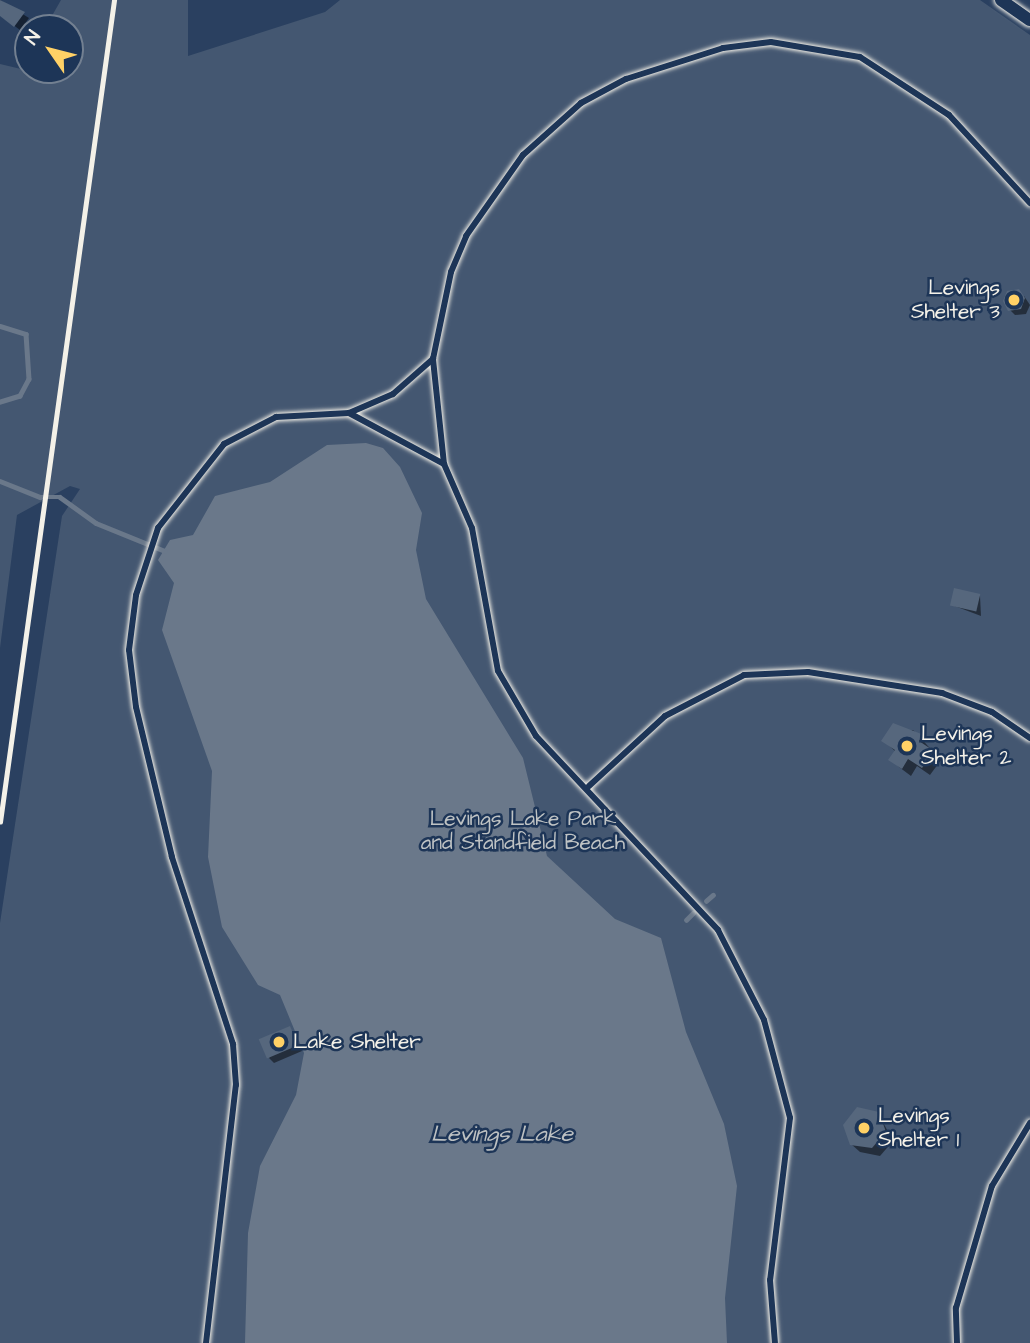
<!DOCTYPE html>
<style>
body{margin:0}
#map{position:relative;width:1030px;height:1343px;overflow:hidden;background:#2a4060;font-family:"Architects Daughter",sans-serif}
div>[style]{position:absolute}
.green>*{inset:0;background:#445771}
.water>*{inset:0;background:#6a788a}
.shadow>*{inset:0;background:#0007}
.stream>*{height:4.5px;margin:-2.25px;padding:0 2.25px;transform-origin:2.25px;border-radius:2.25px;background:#6a788a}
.building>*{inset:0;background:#56677d;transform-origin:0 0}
.roads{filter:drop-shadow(0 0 2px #f4f1e8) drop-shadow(0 0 2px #f4f1e8)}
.service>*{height:6px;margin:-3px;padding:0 3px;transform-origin:3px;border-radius:3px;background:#1d3557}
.minor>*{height:12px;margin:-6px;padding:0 6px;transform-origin:6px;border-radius:6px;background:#1d3557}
.rail>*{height:4.5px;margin:-2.25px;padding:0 2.25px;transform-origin:2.25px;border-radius:2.25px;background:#f4f1e8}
.dots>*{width:19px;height:19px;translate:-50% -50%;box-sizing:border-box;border:4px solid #1d3557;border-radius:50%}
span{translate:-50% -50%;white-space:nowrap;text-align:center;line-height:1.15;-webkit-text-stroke:5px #1d3557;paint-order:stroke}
.poi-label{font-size:21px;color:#f4f1e8}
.right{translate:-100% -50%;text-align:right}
.left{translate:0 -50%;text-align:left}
.park-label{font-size:21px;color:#bfc3c4}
.water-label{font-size:23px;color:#bdc1c2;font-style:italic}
.north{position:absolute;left:14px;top:14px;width:70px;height:70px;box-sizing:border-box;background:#1d3557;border:2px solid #738091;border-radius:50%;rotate:305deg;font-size:19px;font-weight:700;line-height:28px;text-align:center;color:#f4f1e8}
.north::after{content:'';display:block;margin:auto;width:24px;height:32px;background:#ffd166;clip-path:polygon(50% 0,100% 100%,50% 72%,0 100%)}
</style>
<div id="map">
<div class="green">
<div style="clip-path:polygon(61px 0,188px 0,188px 56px,325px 12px,340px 0,980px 0,1030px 35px,1030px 1343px,0 1343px,0 923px,62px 516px,80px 489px,70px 486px,17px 515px,0 648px,0 64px,21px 69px,28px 58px,28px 70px,70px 70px,70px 28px,45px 28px)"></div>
</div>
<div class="water">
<div style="clip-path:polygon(366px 443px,383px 448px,400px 467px,422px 513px,416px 550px,426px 599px,523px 758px,547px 856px,615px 919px,661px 938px,686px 1032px,724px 1124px,737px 1186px,725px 1298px,727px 1343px,245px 1343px,248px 1233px,260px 1166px,296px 1095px,304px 1053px,280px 995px,258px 985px,222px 927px,208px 857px,212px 771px,162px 630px,174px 583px,158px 560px,170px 540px,193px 535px,215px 496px,270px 482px,327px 445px)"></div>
</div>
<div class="shadow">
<div style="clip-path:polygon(0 0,29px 18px,20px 30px,0 15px)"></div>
<div style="clip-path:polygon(1024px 296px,1030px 305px,1026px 314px,1015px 315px,1010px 310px)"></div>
<div style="clip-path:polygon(980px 596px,981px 616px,952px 605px)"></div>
<div style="clip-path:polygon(913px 730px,941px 760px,930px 775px,917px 766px,911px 776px,899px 767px,891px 759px,896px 752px,883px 740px)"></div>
<div style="clip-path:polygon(290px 1028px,302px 1051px,274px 1063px,269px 1058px)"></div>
<div style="clip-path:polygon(878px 1113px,893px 1141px,880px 1156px,860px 1152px,851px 1144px)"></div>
</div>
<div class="stream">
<div style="left:0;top:326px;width:27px;rotate:17deg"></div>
<div style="left:26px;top:334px;width:45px;rotate:86.2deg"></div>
<div style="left:29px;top:379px;width:19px;rotate:118deg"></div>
<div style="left:20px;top:396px;width:21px;rotate:163deg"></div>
<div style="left:0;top:481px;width:43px;rotate:21.8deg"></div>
<div style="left:40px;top:497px;width:20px"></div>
<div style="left:60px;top:497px;width:44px;rotate:35.8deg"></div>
<div style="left:96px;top:523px;width:74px;rotate:22.1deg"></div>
<div style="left:706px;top:901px;width:9px;rotate:-41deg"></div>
<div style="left:686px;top:920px;width:10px;rotate:-45deg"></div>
</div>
<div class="building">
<div style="clip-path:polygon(0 0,25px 12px,14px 27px,0 16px)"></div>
<div style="clip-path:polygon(1019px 289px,1025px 298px,1021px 309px,1008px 311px,1003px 301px,1007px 291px)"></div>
<div style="left:954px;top:588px;width:27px;height:18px;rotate:13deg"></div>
<div style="clip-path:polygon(893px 723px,924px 735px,919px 741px,934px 751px,922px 768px,908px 759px,902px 769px,888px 760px,895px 750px,881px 741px)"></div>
<div style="left:290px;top:1026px;width:21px;height:34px;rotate:67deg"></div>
<div style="clip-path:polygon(857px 1107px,879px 1112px,886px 1132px,872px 1148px,850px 1145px,843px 1125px)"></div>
</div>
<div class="roads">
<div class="service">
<div style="left:349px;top:413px;width:108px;rotate:28.2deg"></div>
<div style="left:444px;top:464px;width:70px;rotate:66.4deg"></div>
<div style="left:472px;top:528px;width:145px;rotate:79.7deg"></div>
<div style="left:498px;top:671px;width:75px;rotate:59.7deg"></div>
<div style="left:536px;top:736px;width:266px;rotate:46.8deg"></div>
<div style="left:718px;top:930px;width:101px;rotate:62.9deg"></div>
<div style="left:764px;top:1020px;width:101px;rotate:75.1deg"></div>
<div style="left:790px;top:1118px;width:163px;rotate:97deg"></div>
<div style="left:770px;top:1280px;width:63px;rotate:85.5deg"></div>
<div style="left:444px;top:464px;width:106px;rotate:-96deg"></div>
<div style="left:433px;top:359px;width:89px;rotate:-78.3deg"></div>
<div style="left:451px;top:272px;width:39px;rotate:-67deg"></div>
<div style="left:466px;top:236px;width:99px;rotate:-54.9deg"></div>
<div style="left:523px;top:155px;width:78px;rotate:-41.9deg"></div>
<div style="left:581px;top:103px;width:51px;rotate:-28.1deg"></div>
<div style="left:626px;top:79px;width:102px;rotate:-17.7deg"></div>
<div style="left:723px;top:48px;width:48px;rotate:-7.1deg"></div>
<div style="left:771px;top:42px;width:90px;rotate:9.6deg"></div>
<div style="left:860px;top:57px;width:106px;rotate:33.1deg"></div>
<div style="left:949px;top:115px;width:120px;rotate:47.4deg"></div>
<div style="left:589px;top:786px;width:103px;rotate:-42.6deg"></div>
<div style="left:665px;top:716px;width:89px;rotate:-27.4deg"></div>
<div style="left:744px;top:675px;width:64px;rotate:-2.7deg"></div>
<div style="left:808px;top:672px;width:136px;rotate:8.9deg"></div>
<div style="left:942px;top:693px;width:53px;rotate:20.8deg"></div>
<div style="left:992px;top:712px;width:46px;rotate:34.4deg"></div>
<div style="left:206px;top:1343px;width:260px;rotate:-83.4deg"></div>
<div style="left:236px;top:1085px;width:41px;rotate:-94.2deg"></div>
<div style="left:233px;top:1044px;width:197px;rotate:-108.1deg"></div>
<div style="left:172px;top:857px;width:154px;rotate:-103.5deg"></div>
<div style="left:136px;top:707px;width:57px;rotate:-97deg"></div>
<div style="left:129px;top:650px;width:55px;rotate:-82.7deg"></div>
<div style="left:136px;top:595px;width:71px;rotate:-71.8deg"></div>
<div style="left:158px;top:528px;width:107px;rotate:-51.8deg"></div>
<div style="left:224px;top:444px;width:59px;rotate:-27.4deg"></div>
<div style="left:276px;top:417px;width:73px;rotate:-3.1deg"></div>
<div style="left:349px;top:413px;width:48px;rotate:-23.4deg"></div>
<div style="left:393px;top:394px;width:53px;rotate:-41.2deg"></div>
<div style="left:957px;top:1343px;width:35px;rotate:-92deg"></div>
<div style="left:956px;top:1308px;width:127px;rotate:-73.6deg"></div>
<div style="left:992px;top:1186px;width:74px;rotate:-58.9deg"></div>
</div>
<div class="minor">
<div style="left:1001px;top:0;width:35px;rotate:35deg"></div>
</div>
</div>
<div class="rail">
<div style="left:0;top:822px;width:830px;rotate:-82.1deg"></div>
</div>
<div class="dots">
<div style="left:1014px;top:300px;background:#ffd166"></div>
<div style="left:907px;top:746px;background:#ffd166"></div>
<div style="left:279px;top:1042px;background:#ffd166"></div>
<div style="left:864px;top:1128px;background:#ffd166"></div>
</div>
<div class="poi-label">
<span class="right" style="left:1000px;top:300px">Levings<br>Shelter 3</span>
<span class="left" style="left:921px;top:746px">Levings<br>Shelter 2</span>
<span class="left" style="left:293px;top:1042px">Lake Shelter</span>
<span class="left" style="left:878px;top:1128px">Levings<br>Shelter 1</span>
</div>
<div class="park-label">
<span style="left:523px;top:831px">Levings Lake Park<br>and Standfield Beach</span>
</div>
<div class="water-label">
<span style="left:502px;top:1134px">Levings Lake</span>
</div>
<div class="north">N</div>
</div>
